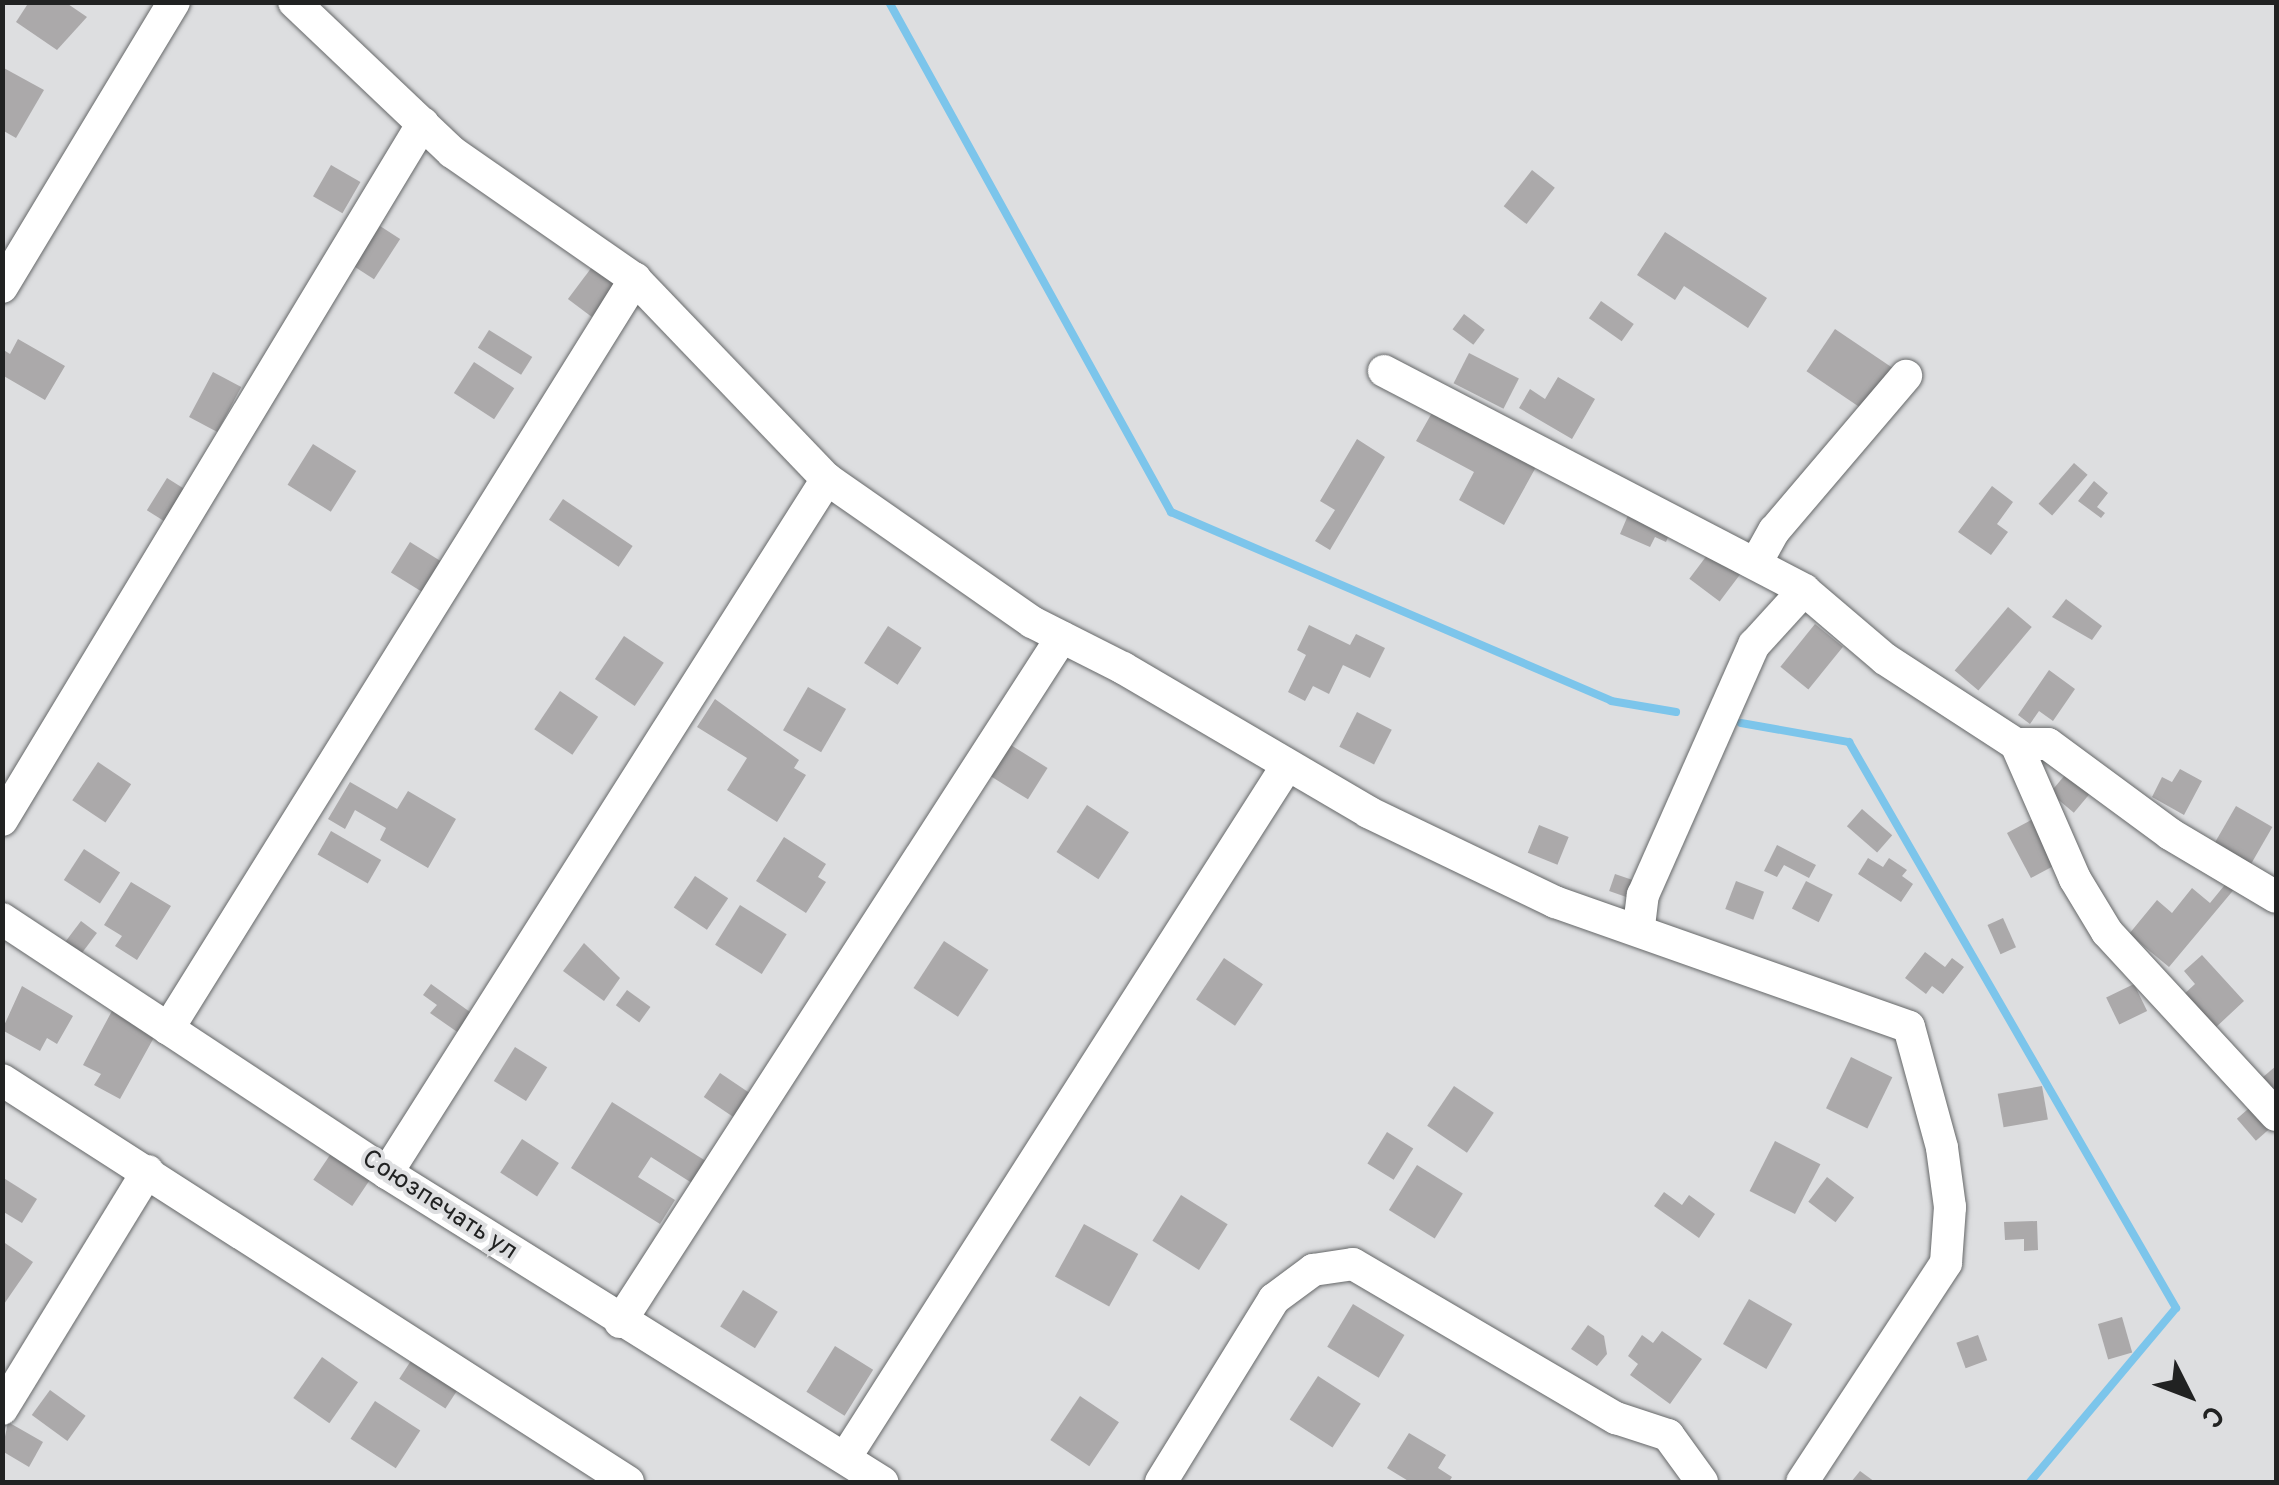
<!DOCTYPE html>
<meta charset="utf-8">
<style>
body{margin:0}
#map{position:relative;width:2279px;height:1485px;overflow:hidden;background:#dddee0;font-family:Overpass,sans-serif}
div>[style]{position:absolute}
.stream>*{height:8px;margin:-4px;padding:0 4px;transform-origin:4px;border-radius:4px;background:#7cc5eb}
.building>*{inset:0;background:#aba9aa;transform-origin:0 0}
.roads{filter:drop-shadow(0 0 2px #666869) drop-shadow(0 0 2px #666869)}
.minor>*{height:32px;margin:-16px;padding:0 16px;transform-origin:16px;border-radius:16px;background:#fff}
span{translate:-50% -50%;white-space:nowrap;text-align:center;line-height:1.15;-webkit-text-stroke:8px #dddee0;paint-order:stroke}
.street-label{font-size:25px;color:#212222}
.frame{position:absolute;inset:0;border:5px solid #212222;pointer-events:none}
.north{position:absolute;left:2139px;top:1345px;width:100px;height:100px;-webkit-text-stroke:8px #dddee0;paint-order:stroke;rotate:132deg;font-size:28px;font-weight:700;line-height:40px;text-align:center;color:#212222}
.north::after{content:'';display:block;margin:auto;width:35px;height:45px;background:#212222;clip-path:polygon(50% 0,100% 100%,50% 72%,0 100%)}
</style>
<div id="map">
<div class="stream">
<div style="left:889px;top:2px;width:583px;rotate:61.06deg"></div>
<div style="left:1171px;top:512px;width:479px;rotate:23.2deg"></div>
<div style="left:1611px;top:701px;width:66px;rotate:9.6deg"></div>
<div style="left:1741px;top:723px;width:110px;rotate:10deg"></div>
<div style="left:1849px;top:742px;width:654px;rotate:59.98deg"></div>
<div style="left:2176px;top:1308px;width:227px;rotate:130deg"></div>
</div>
<div class="building">
<div style="clip-path:polygon(29px 2px,65px 2px,87px 17px,57px 50px,16px 22px)"></div>
<div style="clip-path:polygon(2px 67px,44px 90px,16px 138px,2px 130px)"></div>
<div style="left:331px;top:165px;width:34px;height:36px;rotate:30deg"></div>
<div style="left:1532px;top:170px;width:29px;height:46px;rotate:38deg"></div>
<div style="left:380px;top:226px;width:24px;height:48px;rotate:33deg"></div>
<div style="clip-path:polygon(1665px 232px,1767px 298px,1748px 328px,1684px 286px,1675px 300px,1637px 275px)"></div>
<div style="left:595px;top:263px;width:30px;height:45px;rotate:37deg"></div>
<div style="left:1601px;top:301px;width:40px;height:21px;rotate:35deg"></div>
<div style="left:1464px;top:314px;width:26px;height:19px;rotate:37deg"></div>
<div style="left:1835px;top:329px;width:75px;height:51px;rotate:34deg"></div>
<div style="left:489px;top:330px;width:51px;height:21px;rotate:32deg"></div>
<div style="clip-path:polygon(18px 339px,65px 366px,45px 400px,2px 375px,2px 349px,10px 354px)"></div>
<div style="left:1469px;top:353px;width:56px;height:34px;rotate:27deg"></div>
<div style="left:474px;top:362px;width:48px;height:37px;rotate:33deg"></div>
<div style="left:213px;top:372px;width:32px;height:51px;rotate:28deg"></div>
<div style="clip-path:polygon(1558px 377px,1595px 399px,1572px 439px,1519px 408px,1530px 389px,1545px 399px)"></div>
<div style="clip-path:polygon(1433px 411px,1536px 467px,1504px 525px,1459px 500px,1474px 472px,1416px 441px)"></div>
<div style="clip-path:polygon(1357px 439px,1385px 457px,1330px 550px,1315px 541px,1335px 510px,1320px 501px)"></div>
<div style="left:313px;top:444px;width:51px;height:48px;rotate:32deg"></div>
<div style="left:2074px;top:463px;width:18px;height:54px;rotate:41deg"></div>
<div style="left:167px;top:478px;width:22px;height:38px;rotate:32deg"></div>
<div style="clip-path:polygon(2094px 481px,2108px 493px,2097px 507px,2105px 513px,2101px 518px,2078px 501px)"></div>
<div style="clip-path:polygon(1992px 486px,2013px 502px,1997px 524px,2008px 532px,1991px 555px,1958px 532px)"></div>
<div style="left:563px;top:499px;width:84px;height:25px;rotate:34deg"></div>
<div style="clip-path:polygon(1632px 506px,1673px 525px,1666px 542px,1655px 537px,1650px 547px,1620px 534px)"></div>
<div style="left:410px;top:542px;width:36px;height:36px;rotate:32deg"></div>
<div style="left:1714px;top:546px;width:38px;height:41px;rotate:37deg"></div>
<div style="clip-path:polygon(2066px 599px,2102px 626px,2092px 640px,2052px 617px)"></div>
<div style="left:2008px;top:607px;width:31px;height:83px;rotate:40deg"></div>
<div style="left:1815px;top:624px;width:36px;height:55px;rotate:39deg"></div>
<div style="clip-path:polygon(1309px 625px,1350px 645px,1356px 634px,1385px 648px,1370px 678px,1343px 665px,1329px 694px,1313px 686px,1305px 701px,1288px 692px,1306px 655px,1297px 650px)"></div>
<div style="left:888px;top:626px;width:40px;height:44px;rotate:33deg"></div>
<div style="left:624px;top:636px;width:48px;height:52px;rotate:34deg"></div>
<div style="clip-path:polygon(2049px 670px,2075px 689px,2053px 721px,2039px 711px,2030px 724px,2018px 715px)"></div>
<div style="left:808px;top:687px;width:44px;height:50px;rotate:30deg"></div>
<div style="left:560px;top:691px;width:46px;height:46px;rotate:34deg"></div>
<div style="clip-path:polygon(715px 699px,799px 760px,794px 768px,806px 775px,777px 822px,727px 790px,747px 758px,697px 727px)"></div>
<div style="left:1357px;top:712px;width:39px;height:39px;rotate:27deg"></div>
<div style="left:1006px;top:742px;width:49px;height:37px;rotate:32deg"></div>
<div style="left:98px;top:762px;width:40px;height:46px;rotate:34deg"></div>
<div style="left:2070px;top:769px;width:31px;height:31px;rotate:40deg"></div>
<div style="clip-path:polygon(2180px 769px,2202px 781px,2184px 815px,2152px 797px,2162px 777px,2172px 782px)"></div>
<div style="clip-path:polygon(350px 782px,397px 809px,408px 791px,456px 819px,428px 868px,380px 840px,386px 828px,355px 810px,345px 829px,328px 819px)"></div>
<div style="left:1087px;top:805px;width:50px;height:56px;rotate:33deg"></div>
<div style="left:2236px;top:806px;width:42px;height:43px;rotate:30deg"></div>
<div style="left:1862px;top:809px;width:40px;height:23px;rotate:41deg"></div>
<div style="left:2037px;top:817px;width:51px;height:34px;rotate:62deg"></div>
<div style="left:1539px;top:825px;width:32px;height:30px;rotate:22deg"></div>
<div style="left:331px;top:831px;width:58px;height:27px;rotate:30deg"></div>
<div style="clip-path:polygon(784px 837px,826px 864px,818px 877px,826px 882px,806px 913px,756px 881px)"></div>
<div style="clip-path:polygon(1777px 845px,1816px 865px,1809px 878px,1784px 865px,1777px 877px,1764px 871px)"></div>
<div style="left:84px;top:849px;width:43px;height:37px;rotate:33deg"></div>
<div style="clip-path:polygon(1868px 858px,1883px 867px,1889px 858px,1907px 870px,1902px 876px,1913px 884px,1901px 902px,1858px 874px)"></div>
<div style="left:1615px;top:874px;width:28px;height:18px;rotate:19deg"></div>
<div style="left:695px;top:876px;width:40px;height:38px;rotate:34deg"></div>
<div style="left:1736px;top:881px;width:30px;height:30px;rotate:21deg"></div>
<div style="left:1806px;top:881px;width:30px;height:31px;rotate:27deg"></div>
<div style="clip-path:polygon(2228px 881px,2236px 887px,2169px 967px,2129px 934px,2157px 900px,2172px 913px,2192px 888px,2210px 903px)"></div>
<div style="clip-path:polygon(131px 882px,171px 906px,137px 960px,115px 946px,122px 936px,104px 925px)"></div>
<div style="left:740px;top:905px;width:55px;height:47px;rotate:32deg"></div>
<div style="left:2003px;top:918px;width:32px;height:17px;rotate:66deg"></div>
<div style="left:81px;top:921px;width:20px;height:26px;rotate:37deg"></div>
<div style="left:944px;top:941px;width:53px;height:56px;rotate:33deg"></div>
<div style="clip-path:polygon(584px 943px,620px 978px,604px 1001px,563px 971px)"></div>
<div style="clip-path:polygon(1925px 952px,1945px 967px,1952px 958px,1964px 967px,1943px 994px,1932px 986px,1926px 994px,1905px 978px)"></div>
<div style="clip-path:polygon(2202px 955px,2244px 1001px,2213px 1030px,2182px 996px,2195px 984px,2184px 971px)"></div>
<div style="left:1224px;top:958px;width:47px;height:50px;rotate:34deg"></div>
<div style="clip-path:polygon(431px 984px,477px 1017px,463px 1036px,430px 1013px,437px 1005px,423px 995px)"></div>
<div style="left:2134px;top:984px;width:30px;height:31px;rotate:64deg"></div>
<div style="clip-path:polygon(22px 986px,73px 1016px,57px 1044px,47px 1038px,40px 1051px,2px 1030px)"></div>
<div style="left:627px;top:990px;width:29px;height:19px;rotate:36deg"></div>
<div style="clip-path:polygon(113px 1009px,157px 1032px,120px 1099px,94px 1085px,101px 1074px,83px 1065px)"></div>
<div style="left:515px;top:1047px;width:38px;height:40px;rotate:32deg"></div>
<div style="left:1851px;top:1057px;width:46px;height:57px;rotate:26deg"></div>
<div style="clip-path:polygon(2276px 1066px,2276px 1093px,2263px 1077px)"></div>
<div style="left:720px;top:1073px;width:41px;height:29px;rotate:34deg"></div>
<div style="left:1454px;top:1086px;width:48px;height:48px;rotate:34deg"></div>
<div style="left:2042px;top:1086px;width:34px;height:45px;rotate:80deg"></div>
<div style="clip-path:polygon(612px 1102px,709px 1163px,695px 1185px,651px 1157px,638px 1177px,675px 1200px,660px 1224px,571px 1168px)"></div>
<div style="left:2255px;top:1103px;width:29px;height:24px;rotate:49deg"></div>
<div style="left:1387px;top:1132px;width:31px;height:37px;rotate:32deg"></div>
<div style="left:522px;top:1139px;width:44px;height:40px;rotate:33deg"></div>
<div style="left:1775px;top:1141px;width:51px;height:56px;rotate:27deg"></div>
<div style="left:334px;top:1149px;width:47px;height:37px;rotate:34deg"></div>
<div style="left:1417px;top:1165px;width:54px;height:53px;rotate:32deg"></div>
<div style="clip-path:polygon(2px 1177px,37px 1199px,22px 1223px,2px 1211px)"></div>
<div style="left:1827px;top:1177px;width:34px;height:31px;rotate:37deg"></div>
<div style="clip-path:polygon(1664px 1192px,1682px 1205px,1689px 1195px,1715px 1214px,1699px 1238px,1654px 1206px)"></div>
<div style="left:1181px;top:1195px;width:55px;height:54px;rotate:32deg"></div>
<div style="clip-path:polygon(2037px 1221px,2038px 1250px,2024px 1251px,2024px 1239px,2005px 1240px,2004px 1222px)"></div>
<div style="left:1084px;top:1224px;width:62px;height:60px;rotate:29deg"></div>
<div style="clip-path:polygon(2px 1241px,33px 1262px,2px 1307px)"></div>
<div style="left:743px;top:1290px;width:41px;height:43px;rotate:32deg"></div>
<div style="left:1749px;top:1299px;width:50px;height:52px;rotate:30deg"></div>
<div style="left:1353px;top:1304px;width:60px;height:50px;rotate:31deg"></div>
<div style="left:2122px;top:1317px;width:37px;height:25px;rotate:74deg"></div>
<div style="clip-path:polygon(1588px 1325px,1604px 1336px,1607px 1354px,1597px 1366px,1571px 1349px)"></div>
<div style="clip-path:polygon(1662px 1331px,1702px 1359px,1670px 1404px,1630px 1375px,1638px 1364px,1628px 1356px,1642px 1335px,1653px 1343px)"></div>
<div style="left:1978px;top:1335px;width:27px;height:23px;rotate:70deg"></div>
<div style="left:835px;top:1346px;width:45px;height:54px;rotate:32deg"></div>
<div style="left:414px;top:1356px;width:55px;height:27px;rotate:33deg"></div>
<div style="left:322px;top:1357px;width:44px;height:50px;rotate:35deg"></div>
<div style="left:1318px;top:1376px;width:51px;height:52px;rotate:33deg"></div>
<div style="left:50px;top:1390px;width:44px;height:31px;rotate:36deg"></div>
<div style="left:1080px;top:1396px;width:47px;height:53px;rotate:34deg"></div>
<div style="left:375px;top:1401px;width:54px;height:45px;rotate:33deg"></div>
<div style="clip-path:polygon(8px 1422px,43px 1442px,29px 1467px,2px 1451px)"></div>
<div style="clip-path:polygon(1409px 1433px,1446px 1455px,1438px 1468px,1452px 1477px,1449px 1482px,1410px 1482px,1387px 1468px)"></div>
<div style="clip-path:polygon(1860px 1471px,1875px 1482px,1851px 1482px)"></div>
</div>
<div class="roads">
<div class="minor">
<div style="left:294px;top:2px;width:218px;rotate:43.5deg"></div>
<div style="left:452px;top:152px;width:223px;rotate:34.8deg"></div>
<div style="left:635px;top:279px;width:277px;rotate:46.2deg"></div>
<div style="left:827px;top:479px;width:250px;rotate:34.9deg"></div>
<div style="left:1032px;top:622px;width:102px;rotate:26.8deg"></div>
<div style="left:1123px;top:668px;width:284px;rotate:30.4deg"></div>
<div style="left:1368px;top:812px;width:208px;rotate:25.7deg"></div>
<div style="left:1555px;top:902px;width:375px;rotate:19.4deg"></div>
<div style="left:1909px;top:1027px;width:125px;rotate:74.7deg"></div>
<div style="left:1942px;top:1148px;width:60px;rotate:82.3deg"></div>
<div style="left:1950px;top:1207px;width:56px;rotate:94.1deg"></div>
<div style="left:1946px;top:1263px;width:262px;rotate:123.3deg"></div>
<div style="left:2px;top:287px;width:333px;rotate:-58.9deg"></div>
<div style="left:1384px;top:371px;width:474px;rotate:27.5deg"></div>
<div style="left:1804px;top:590px;width:106px;rotate:40.4deg"></div>
<div style="left:1885px;top:659px;width:156px;rotate:33deg"></div>
<div style="left:2016px;top:744px;width:32px"></div>
<div style="left:2048px;top:744px;width:152px;rotate:36.4deg"></div>
<div style="left:2170px;top:834px;width:123px;rotate:30.7deg"></div>
<div style="left:1756px;top:563px;width:37px;rotate:-61deg"></div>
<div style="left:1774px;top:531px;width:204px;rotate:-49.6deg"></div>
<div style="left:2016px;top:744px;width:147px;rotate:66.4deg"></div>
<div style="left:2075px;top:879px;width:62px;rotate:58.9deg"></div>
<div style="left:2107px;top:932px;width:249px;rotate:47.3deg"></div>
<div style="left:2px;top:820px;width:814px;rotate:-58.87deg"></div>
<div style="left:2px;top:919px;width:461px;rotate:33.4deg"></div>
<div style="left:387px;top:1173px;width:584px;rotate:31.97deg"></div>
<div style="left:1639px;top:926px;width:31px;rotate:-83deg"></div>
<div style="left:1643px;top:895px;width:274px;rotate:-66.1deg"></div>
<div style="left:1754px;top:645px;width:74px;rotate:-47.7deg"></div>
<div style="left:168px;top:1029px;width:884px;rotate:-58.09deg"></div>
<div style="left:2px;top:1080px;width:744px;rotate:32.71deg"></div>
<div style="left:387px;top:1173px;width:822px;rotate:-57.63deg"></div>
<div style="left:620px;top:1322px;width:815px;rotate:-57.17deg"></div>
<div style="left:2px;top:1409px;width:279px;rotate:-58.5deg"></div>
<div style="left:845px;top:1458px;width:820px;rotate:-57.45deg"></div>
<div style="left:1161px;top:1482px;width:215px;rotate:-58.3deg"></div>
<div style="left:1274px;top:1299px;width:49px;rotate:-36.6deg"></div>
<div style="left:1313px;top:1270px;width:40px;rotate:-8.5deg"></div>
<div style="left:1353px;top:1264px;width:305px;rotate:30.4deg"></div>
<div style="left:1616px;top:1418px;width:55px;rotate:18.1deg"></div>
<div style="left:1668px;top:1435px;width:58px;rotate:54.1deg"></div>
</div>
</div>
<div class="street-label">
<span style="left:439px;top:1206px;rotate:33deg">Союзпечать ул</span>
</div>
<div class="frame"></div>
<div class="north">С</div>
</div>
